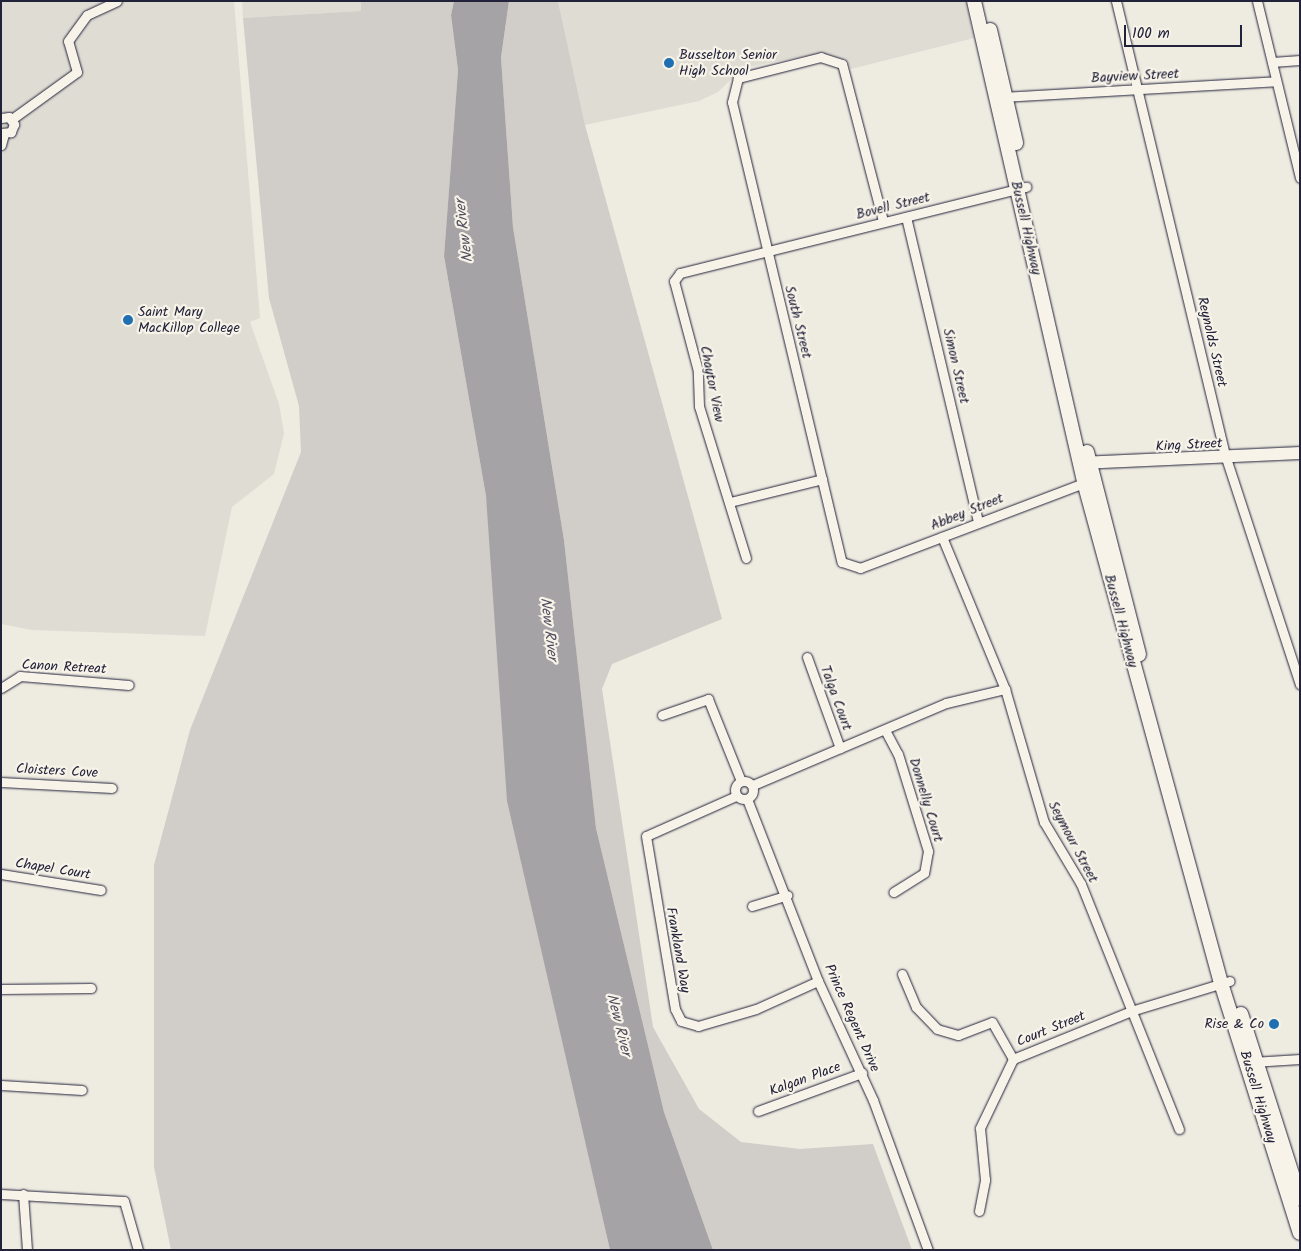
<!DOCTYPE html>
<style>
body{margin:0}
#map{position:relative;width:1301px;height:1251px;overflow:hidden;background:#eeebe1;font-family:Kalam,sans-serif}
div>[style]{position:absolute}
.built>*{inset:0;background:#dfdcd4}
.green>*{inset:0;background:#d1cdc9}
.water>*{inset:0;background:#a6a3a6}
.roads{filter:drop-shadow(0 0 1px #22223b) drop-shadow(0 0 1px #22223b)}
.street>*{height:9px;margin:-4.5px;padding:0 4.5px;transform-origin:4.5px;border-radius:4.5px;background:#f7f3e8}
.street>.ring{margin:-4.5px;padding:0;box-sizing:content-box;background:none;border:9px solid #f7f3e8;border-radius:50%}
.secondary>*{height:12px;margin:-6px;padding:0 6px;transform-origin:6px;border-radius:6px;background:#f7f3e8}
.primary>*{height:14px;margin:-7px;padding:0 7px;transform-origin:7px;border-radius:7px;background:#f7f3e8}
.dots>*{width:14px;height:14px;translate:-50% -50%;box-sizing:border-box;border:2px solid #f7f3e8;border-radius:50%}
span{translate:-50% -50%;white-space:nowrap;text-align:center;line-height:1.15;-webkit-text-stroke:4.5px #f7f3e8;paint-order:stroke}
.poi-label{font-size:14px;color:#22223b}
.left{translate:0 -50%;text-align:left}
.right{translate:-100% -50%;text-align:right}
.street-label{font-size:14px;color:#22223b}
.water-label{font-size:15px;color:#504f60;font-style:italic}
.frame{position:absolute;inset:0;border:2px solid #22223b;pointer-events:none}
.scale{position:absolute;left:1124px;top:25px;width:118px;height:22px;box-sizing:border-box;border:2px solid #22223b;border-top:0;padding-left:6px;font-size:15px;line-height:18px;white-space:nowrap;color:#22223b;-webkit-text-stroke:4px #f7f3e8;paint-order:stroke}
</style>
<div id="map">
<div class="built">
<div style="clip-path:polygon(1px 1px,234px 1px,260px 318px,250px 322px,279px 404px,284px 433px,274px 474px,232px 507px,205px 636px,32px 630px,1px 624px)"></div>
<div style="clip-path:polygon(242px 1px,361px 1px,361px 11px,243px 18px)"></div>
<div style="clip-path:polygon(558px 1px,966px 1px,974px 38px,851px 69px,845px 59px,816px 54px,743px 68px,718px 92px,699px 101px,585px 125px)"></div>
</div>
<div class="green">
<div style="clip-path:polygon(361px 1px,454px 1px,451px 15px,458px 70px,444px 256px,486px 496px,571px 1074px,610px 1250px,171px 1250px,154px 1167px,154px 865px,190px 730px,301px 452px,299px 406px,269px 298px,243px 18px,361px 11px)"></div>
<div style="clip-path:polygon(509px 1px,558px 1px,585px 125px,722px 619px,612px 664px,602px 689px,653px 1027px,699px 1109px,741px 1142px,800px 1149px,873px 1144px,912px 1250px,713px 1250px,664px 1112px,596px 828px,564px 540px,513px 227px,501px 59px)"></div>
</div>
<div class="water">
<div style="clip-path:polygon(454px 1px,509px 1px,501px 58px,513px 227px,564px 540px,596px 828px,664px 1112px,713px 1250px,610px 1250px,507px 801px,486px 496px,444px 256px,458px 70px,451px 15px)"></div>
</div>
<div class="roads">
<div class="street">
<div style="left:1116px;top:1px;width:470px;rotate:76.5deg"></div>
<div style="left:1226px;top:458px;width:238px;rotate:71.9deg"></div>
<div style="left:1257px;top:1px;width:182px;rotate:76.3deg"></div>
<div style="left:1272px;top:62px;width:28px;rotate:-4deg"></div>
<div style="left:1002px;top:97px;width:274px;rotate:-3.3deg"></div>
<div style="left:1px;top:118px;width:8px;rotate:-7deg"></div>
<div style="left:9px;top:117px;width:9px;rotate:54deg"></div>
<div style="left:14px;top:124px;width:9px;rotate:111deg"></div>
<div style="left:11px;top:132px;width:10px;rotate:174deg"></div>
<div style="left:12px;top:119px;width:80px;rotate:-35.9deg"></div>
<div style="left:77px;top:72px;width:32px;rotate:-106deg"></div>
<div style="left:68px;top:41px;width:32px;rotate:-54deg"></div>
<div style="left:87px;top:15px;width:33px;rotate:-25deg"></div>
<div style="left:1px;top:145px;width:11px;rotate:-75deg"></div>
<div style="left:906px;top:217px;width:312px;rotate:76.7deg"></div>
<div style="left:883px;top:221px;width:162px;rotate:-104.6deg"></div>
<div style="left:842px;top:64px;width:22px;rotate:-162deg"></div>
<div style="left:821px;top:57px;width:86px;rotate:165.8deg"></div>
<div style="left:738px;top:78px;width:25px;rotate:104deg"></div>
<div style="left:732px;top:102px;width:473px;rotate:76.6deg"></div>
<div style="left:842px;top:562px;width:19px;rotate:18deg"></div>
<div style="left:860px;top:568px;width:245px;rotate:-20.8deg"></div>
<div style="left:730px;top:502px;width:95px;rotate:-14deg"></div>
<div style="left:942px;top:537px;width:165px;rotate:67.5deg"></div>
<div style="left:1005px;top:689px;width:139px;rotate:73.7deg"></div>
<div style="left:1044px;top:822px;width:72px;rotate:59.2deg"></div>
<div style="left:1081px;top:884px;width:264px;rotate:68.2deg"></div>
<div style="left:746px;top:558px;width:159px;rotate:-107.2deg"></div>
<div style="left:699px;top:406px;width:35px;rotate:-92deg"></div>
<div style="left:698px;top:371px;width:93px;rotate:-104.9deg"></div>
<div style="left:674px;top:281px;width:10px;rotate:-53deg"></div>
<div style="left:680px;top:273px;width:357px;rotate:-14deg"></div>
<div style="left:807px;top:657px;width:97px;rotate:70.1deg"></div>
<div style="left:1px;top:688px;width:22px;rotate:-32deg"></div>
<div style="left:20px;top:676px;width:109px;rotate:4.7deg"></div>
<div style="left:662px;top:715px;width:49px;rotate:-19.2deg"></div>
<div style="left:708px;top:699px;width:88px;rotate:68.1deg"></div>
<div style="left:885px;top:730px;width:27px;rotate:62deg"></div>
<div style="left:898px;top:754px;width:102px;rotate:72.8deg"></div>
<div style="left:928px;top:851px;width:22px;rotate:100deg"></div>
<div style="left:924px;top:873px;width:36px;rotate:148deg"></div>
<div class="ring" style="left:735px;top:781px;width:9px;height:9px"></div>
<div style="left:1px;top:782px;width:111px;rotate:3.1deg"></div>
<div style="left:753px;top:785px;width:210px;rotate:-23deg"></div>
<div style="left:946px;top:703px;width:61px;rotate:-13.3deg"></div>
<div style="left:736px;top:796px;width:98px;rotate:156deg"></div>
<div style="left:646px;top:836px;width:175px;rotate:80.5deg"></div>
<div style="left:675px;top:1009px;width:13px;rotate:63deg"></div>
<div style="left:681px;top:1021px;width:18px;rotate:16deg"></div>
<div style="left:698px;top:1026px;width:60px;rotate:-16.3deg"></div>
<div style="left:756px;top:1009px;width:68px;rotate:-24.3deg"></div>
<div style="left:747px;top:799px;width:195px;rotate:68.7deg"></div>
<div style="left:818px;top:981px;width:131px;rotate:65.2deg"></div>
<div style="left:873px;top:1100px;width:160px;rotate:69.9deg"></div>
<div style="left:1px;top:874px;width:101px;rotate:9.1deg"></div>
<div style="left:752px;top:906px;width:37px;rotate:-17deg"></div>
<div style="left:902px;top:974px;width:36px;rotate:67deg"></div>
<div style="left:916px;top:1007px;width:30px;rotate:46deg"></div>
<div style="left:937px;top:1029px;width:22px;rotate:16deg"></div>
<div style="left:958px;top:1035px;width:36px;rotate:-21deg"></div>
<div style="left:992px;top:1022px;width:43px;rotate:60.4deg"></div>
<div style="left:1013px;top:1059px;width:127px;rotate:-22.1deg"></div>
<div style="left:1131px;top:1011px;width:103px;rotate:-16.9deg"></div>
<div style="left:1px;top:989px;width:90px;rotate:-0.6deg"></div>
<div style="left:1252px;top:1062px;width:48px;rotate:-3.6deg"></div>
<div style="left:1px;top:1085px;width:81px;rotate:3.5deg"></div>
<div style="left:758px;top:1111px;width:111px;rotate:-20.1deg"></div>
<div style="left:1px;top:1194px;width:123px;rotate:3.3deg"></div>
<div style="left:124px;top:1201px;width:51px;rotate:74.1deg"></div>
<div style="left:23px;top:1194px;width:56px;rotate:85.9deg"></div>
<div style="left:979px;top:1211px;width:32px;rotate:-79deg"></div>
<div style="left:985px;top:1180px;width:52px;rotate:-95.5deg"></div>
<div style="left:980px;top:1128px;width:76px;rotate:-64.4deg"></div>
</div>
<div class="secondary">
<div style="left:1081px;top:463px;width:219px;rotate:-2.6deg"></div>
</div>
<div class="primary">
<div style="left:974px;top:1px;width:493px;rotate:77.1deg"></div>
<div style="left:1084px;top:482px;width:519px;rotate:74.71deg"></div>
<div style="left:1221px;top:983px;width:262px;rotate:72.5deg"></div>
<div style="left:990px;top:30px;width:116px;rotate:77deg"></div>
<div style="left:1087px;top:452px;width:209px;rotate:75.6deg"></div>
<div style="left:1241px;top:1014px;width:194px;rotate:72.3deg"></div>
</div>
</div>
<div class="dots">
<div style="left:669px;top:63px;background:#1f6fb2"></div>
<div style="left:128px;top:320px;background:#1f6fb2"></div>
<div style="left:1274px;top:1024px;background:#1f6fb2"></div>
</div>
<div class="poi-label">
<span class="left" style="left:679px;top:63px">Busselton Senior<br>High School</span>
<span class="left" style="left:138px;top:320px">Saint Mary<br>MacKillop College</span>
<span class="right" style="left:1264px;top:1024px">Rise &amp; Co</span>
</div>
<div class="street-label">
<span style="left:1135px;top:76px;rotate:-3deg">Bayview Street</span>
<span style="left:893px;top:206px;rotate:-14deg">Bovell Street</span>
<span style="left:1026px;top:228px;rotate:77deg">Bussell Highway</span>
<span style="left:798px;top:322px;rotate:76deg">South Street</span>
<span style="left:1212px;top:342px;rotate:77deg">Reynolds Street</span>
<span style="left:956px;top:366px;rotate:77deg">Simon Street</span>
<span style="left:712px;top:384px;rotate:79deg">Chaytor View</span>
<span style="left:1189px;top:445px;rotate:-3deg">King Street</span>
<span style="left:967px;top:512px;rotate:-22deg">Abbey Street</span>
<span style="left:1121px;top:621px;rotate:75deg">Bussell Highway</span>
<span style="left:64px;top:667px;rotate:3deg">Canon Retreat</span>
<span style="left:836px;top:698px;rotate:70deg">Talga Court</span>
<span style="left:57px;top:771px;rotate:3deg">Cloisters Cove</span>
<span style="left:926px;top:800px;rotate:73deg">Donnelly Court</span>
<span style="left:1073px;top:842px;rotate:62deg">Seymour Street</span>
<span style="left:53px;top:869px;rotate:9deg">Chapel Court</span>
<span style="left:678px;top:950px;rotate:80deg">Frankland Way</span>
<span style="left:852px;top:1018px;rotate:66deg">Prince Regent Drive</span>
<span style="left:1051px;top:1029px;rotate:-22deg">Court Street</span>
<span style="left:805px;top:1079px;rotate:-20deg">Kalgan Place</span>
<span style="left:1258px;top:1097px;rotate:73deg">Bussell Highway</span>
</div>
<div class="water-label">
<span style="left:465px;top:231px;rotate:-97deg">New River</span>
<span style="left:548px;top:629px;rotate:83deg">New River</span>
<span style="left:618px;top:1025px;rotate:76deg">New River</span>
</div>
<div class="frame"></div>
<div class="scale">100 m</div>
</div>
